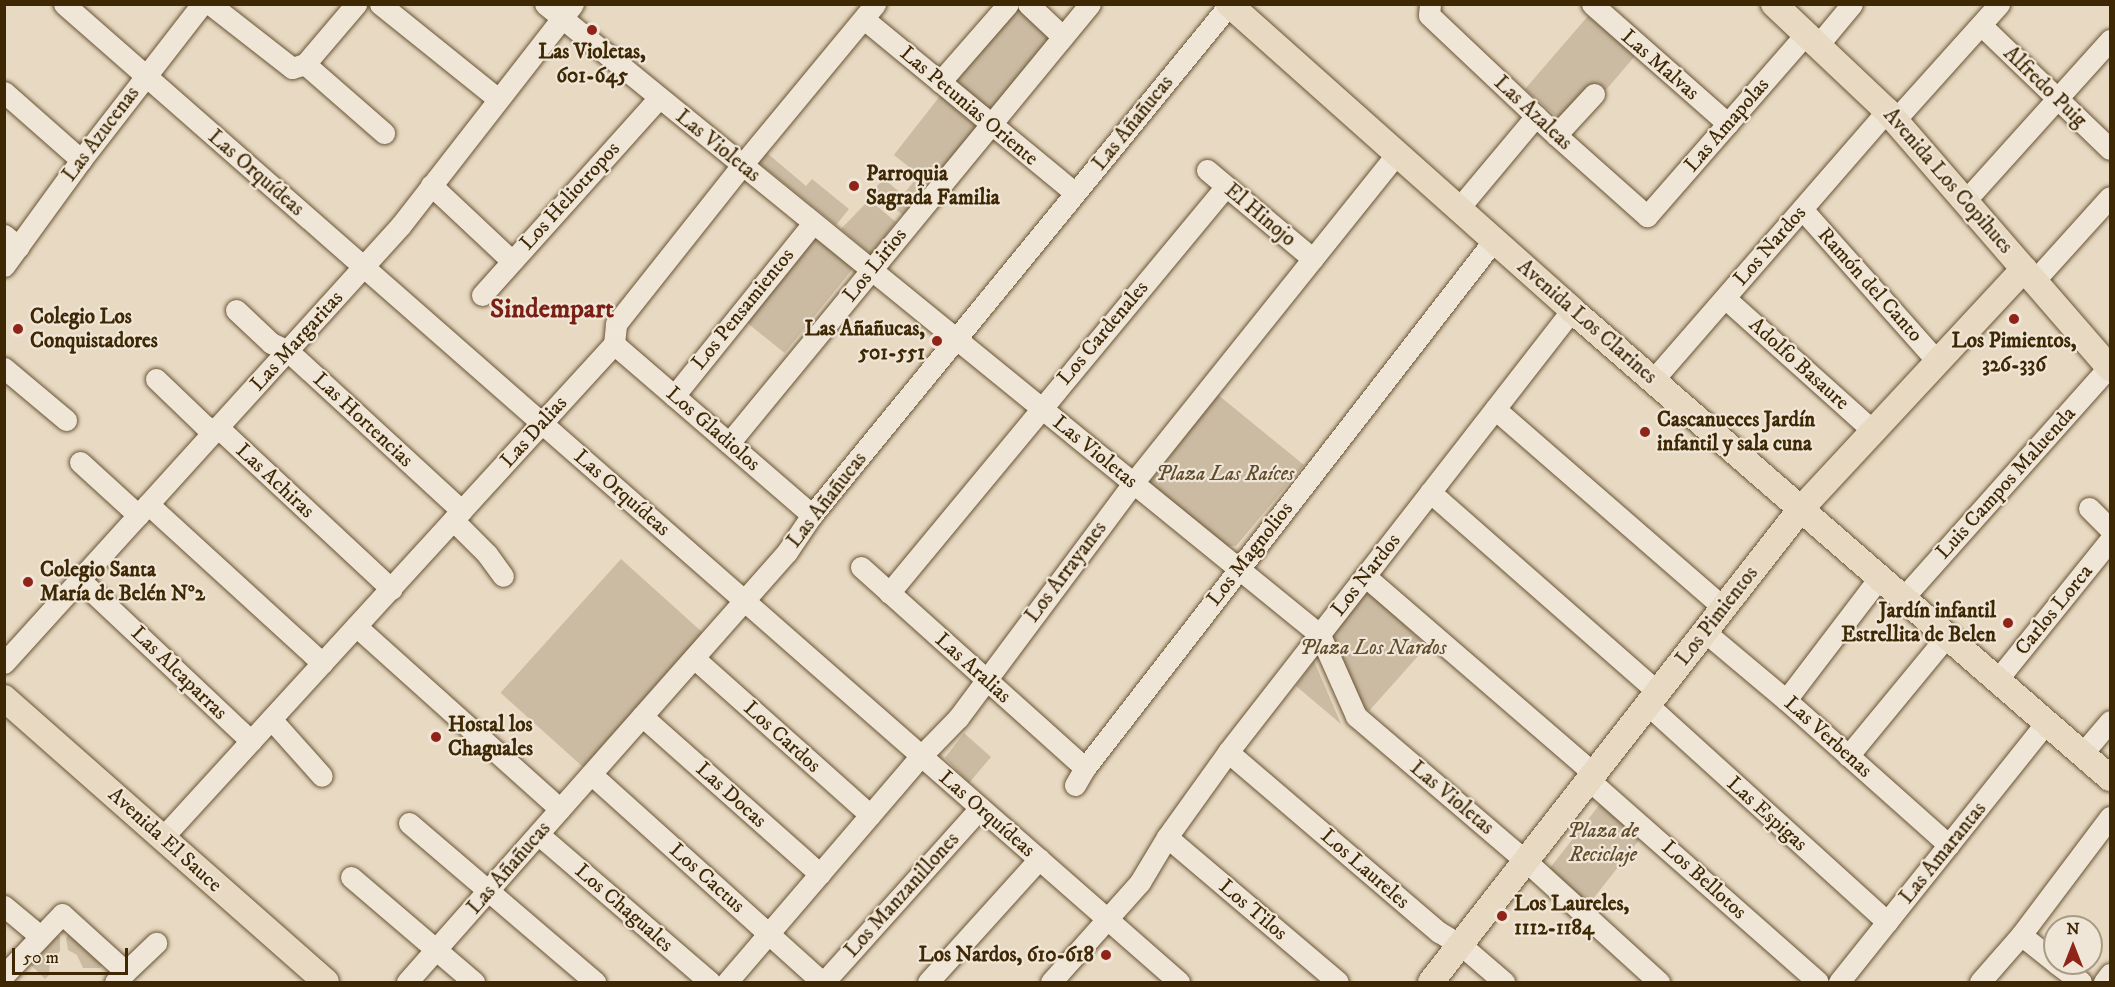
<!DOCTYPE html>
<meta charset="utf-8">
<style>
body{margin:0}
#map{position:relative;width:2115px;height:987px;overflow:hidden;background:#e8d9c2;font-family:"IM FELL DW Pica",serif}
div>[style]{position:absolute}
.green>*{inset:0;background:#cbbba2;transform-origin:0 0}
.roads{filter:drop-shadow(0 0 2px #685434) drop-shadow(0 0 2px #685434)}
.minor>*{height:21px;margin:-10.5px;padding:0 10.5px;transform-origin:10.5px;border-radius:10.5px;background:#f0e6d7}
.major>*{height:26px;margin:-13px;padding:0 13px;transform-origin:13px;border-radius:13px;background:#e8d9c2}
.dots>*{width:16px;height:16px;translate:-50% -50%;box-sizing:border-box;border:3px solid #f0e6d7;border-radius:50%}
span{translate:-50% -50%;white-space:nowrap;text-align:center;line-height:1.15;-webkit-text-stroke:4.5px #f0e6d7;paint-order:stroke}
.poi-label{font-size:21px;color:#3e2804;font-weight:700}
.left{translate:0 -50%;text-align:left}
.right{translate:-100% -50%;text-align:right}
.street-label{font-size:21px;color:#3e2804}
.park-label{font-size:21px;color:#614d2c;font-style:italic}
.district-label{font-size:27px;color:#7a1f14;font-weight:700}
.frame{position:absolute;inset:0;border:6px solid #3e2804;pointer-events:none}
.north{position:absolute;left:2043px;top:915px;width:60px;height:60px;box-sizing:border-box;background:#f0e6d7;border:2px solid #a99a83;border-radius:50%;rotate:0deg;font-size:16px;font-weight:700;line-height:24px;text-align:center;color:#3e2804}
.north::after{content:'';display:block;margin:auto;width:21px;height:27px;background:#8f2418;clip-path:polygon(50% 0,100% 100%,50% 72%,0 100%)}
.scale{position:absolute;left:12px;top:948px;width:116px;height:27px;box-sizing:border-box;border:3px solid #3e2804;border-top:0;padding-left:8px;font-size:18px;line-height:21px;white-space:nowrap;color:#3e2804;-webkit-text-stroke:4px #f0e6d7;paint-order:stroke}
</style>
<div id="map">
<div class="green">
<div style="clip-path:polygon(1013px 6px,1021px 6px,1053px 37px,992px 112px,955px 85px,954px 78px)"></div>
<div style="clip-path:polygon(1588px 16px,1635px 56px,1605px 91px,1597px 85px,1564px 123px,1525px 89px)"></div>
<div style="left:940px;top:96px;width:52px;height:75px;rotate:38deg"></div>
<div style="clip-path:polygon(761px 148px,806px 186px,812px 179px,849px 209px,836px 225px,755px 160px)"></div>
<div style="clip-path:polygon(884px 179px,903px 195px,915px 180px,925px 188px,903px 215px,877px 195px,877px 186px)"></div>
<div style="clip-path:polygon(867px 202px,873px 203px,896px 222px,871px 254px,841px 229px)"></div>
<div style="left:812px;top:235px;width:53px;height:109px;rotate:39deg"></div>
<div style="clip-path:polygon(1217px 394px,1304px 465px,1236px 546px,1226px 546px,1149px 483px)"></div>
<div style="left:621px;top:559px;width:112px;height:180px;rotate:42deg"></div>
<div style="clip-path:polygon(1366px 594px,1374px 596px,1427px 646px,1369px 711px,1352px 699px,1330px 636px)"></div>
<div style="clip-path:polygon(1314px 661px,1341px 724px,1296px 686px)"></div>
<div style="clip-path:polygon(964px 733px,991px 757px,969px 783px,945px 758px)"></div>
<div style="left:1600px;top:804px;width:53px;height:85px;rotate:38deg"></div>
<div style="clip-path:polygon(69px 934px,103px 963px,100px 968px,83px 968px,77px 955px,68px 950px,66px 938px)"></div>
<div style="clip-path:polygon(57px 935px,60px 937px,60px 951px,50px 961px,49px 975px,45px 979px,31px 965px)"></div>
</div>
<div class="roads">
<div class="minor">
<div style="left:64px;top:4px;width:1483px;rotate:41.25deg"></div>
<div style="left:210px;top:4px;width:104px;rotate:38deg"></div>
<div style="left:292px;top:68px;width:14px;rotate:-17deg"></div>
<div style="left:380px;top:4px;width:151px;rotate:38.8deg"></div>
<div style="left:545px;top:4px;width:999px;rotate:39.15deg"></div>
<div style="left:1320px;top:635px;width:89px;rotate:66deg"></div>
<div style="left:1356px;top:716px;width:223px;rotate:40.5deg"></div>
<div style="left:1526px;top:861px;width:180px;rotate:42.3deg"></div>
<div style="left:1028px;top:4px;width:48px;rotate:43.3deg"></div>
<div style="left:1430px;top:4px;width:11px;rotate:95deg"></div>
<div style="left:1429px;top:15px;width:175px;rotate:43.4deg"></div>
<div style="left:1556px;top:135px;width:122px;rotate:41.7deg"></div>
<div style="left:1647px;top:216px;width:242px;rotate:-48.9deg"></div>
<div style="left:1592px;top:4px;width:181px;rotate:41.4deg"></div>
<div style="left:864px;top:19px;width:273px;rotate:39.5deg"></div>
<div style="left:1981px;top:25px;width:179px;rotate:43.9deg"></div>
<div style="left:1818px;top:45px;width:53px;rotate:-50.3deg"></div>
<div style="left:305px;top:64px;width:105px;rotate:41.1deg"></div>
<div style="left:305px;top:64px;width:79px;rotate:-49.6deg"></div>
<div style="left:940px;top:82px;width:103px;rotate:-48.9deg"></div>
<div style="left:4px;top:92px;width:103px;rotate:41.4deg"></div>
<div style="left:1895px;top:120px;width:156px;rotate:-48.1deg"></div>
<div style="left:1556px;top:135px;width:56px;rotate:-47.2deg"></div>
<div style="left:1207px;top:170px;width:138px;rotate:40deg"></div>
<div style="left:431px;top:185px;width:110px;rotate:43.2deg"></div>
<div style="left:1965px;top:201px;width:217px;rotate:-48deg"></div>
<div style="left:1459px;top:208px;width:120px;rotate:-50.1deg"></div>
<div style="left:1802px;top:209px;width:205px;rotate:48.4deg"></div>
<div style="left:4px;top:235px;width:19px;rotate:39deg"></div>
<div style="left:4px;top:266px;width:131px;rotate:-54deg"></div>
<div style="left:81px;top:160px;width:197px;rotate:-52.2deg"></div>
<div style="left:2034px;top:281px;width:113px;rotate:-47.9deg"></div>
<div style="left:482px;top:295px;width:265px;rotate:-48.1deg"></div>
<div style="left:1725px;top:298px;width:199px;rotate:41.9deg"></div>
<div style="left:236px;top:310px;width:48px;rotate:43.3deg"></div>
<div style="left:271px;top:343px;width:19px;rotate:25deg"></div>
<div style="left:288px;top:351px;width:236px;rotate:42.6deg"></div>
<div style="left:614px;top:344px;width:262px;rotate:40.8deg"></div>
<div style="left:4px;top:368px;width:81px;rotate:40deg"></div>
<div style="left:156px;top:379px;width:68px;rotate:43.8deg"></div>
<div style="left:205px;top:426px;width:20px;rotate:20deg"></div>
<div style="left:224px;top:433px;width:229px;rotate:43deg"></div>
<div style="left:1653px;top:380px;width:357px;rotate:-49deg"></div>
<div style="left:674px;top:396px;width:222px;rotate:-51.2deg"></div>
<div style="left:1495px;top:409px;width:303px;rotate:41deg"></div>
<div style="left:729px;top:443px;width:568px;rotate:-50.57deg"></div>
<div style="left:80px;top:462px;width:79px;rotate:42.4deg"></div>
<div style="left:1430px;top:492px;width:303px;rotate:41.3deg"></div>
<div style="left:148px;top:504px;width:236px;rotate:42.4deg"></div>
<div style="left:2089px;top:508px;width:30px;rotate:45deg"></div>
<div style="left:453px;top:520px;width:48px;rotate:45deg"></div>
<div style="left:487px;top:554px;width:27px;rotate:54deg"></div>
<div style="left:861px;top:567px;width:301px;rotate:41.9deg"></div>
<div style="left:1365px;top:576px;width:303px;rotate:40.8deg"></div>
<div style="left:80px;top:580px;width:235px;rotate:43.3deg"></div>
<div style="left:889px;top:593px;width:528px;rotate:-50.37deg"></div>
<div style="left:1903px;top:598px;width:311px;rotate:-48.3deg"></div>
<div style="left:356px;top:626px;width:274px;rotate:41.9deg"></div>
<div style="left:1705px;top:632px;width:106px;rotate:40deg"></div>
<div style="left:1786px;top:700px;width:218px;rotate:41.7deg"></div>
<div style="left:694px;top:658px;width:236px;rotate:41.7deg"></div>
<div style="left:4px;top:663px;width:591px;rotate:-47.81deg"></div>
<div style="left:401px;top:225px;width:280px;rotate:-52.1deg"></div>
<div style="left:1997px;top:680px;width:180px;rotate:-51.1deg"></div>
<div style="left:1786px;top:700px;width:153px;rotate:-52.7deg"></div>
<div style="left:1648px;top:705px;width:323px;rotate:42.2deg"></div>
<div style="left:642px;top:716px;width:238px;rotate:41.6deg"></div>
<div style="left:271px;top:719px;width:76px;rotate:48.2deg"></div>
<div style="left:1228px;top:752px;width:277px;rotate:40.5deg"></div>
<div style="left:1439px;top:932px;width:26px;rotate:31deg"></div>
<div style="left:1461px;top:945px;width:57px;rotate:40.7deg"></div>
<div style="left:2082px;top:754px;width:43px;rotate:-49.7deg"></div>
<div style="left:1848px;top:756px;width:156px;rotate:-50.5deg"></div>
<div style="left:591px;top:774px;width:311px;rotate:42deg"></div>
<div style="left:1589px;top:780px;width:305px;rotate:41.4deg"></div>
<div style="left:1075px;top:785px;width:20px;rotate:-60deg"></div>
<div style="left:1085px;top:768px;width:668px;rotate:-52.24deg"></div>
<div style="left:409px;top:823px;width:245px;rotate:40.5deg"></div>
<div style="left:538px;top:834px;width:227px;rotate:40.7deg"></div>
<div style="left:163px;top:837px;width:668px;rotate:-47.55deg"></div>
<div style="left:614px;top:344px;width:20px;rotate:-84deg"></div>
<div style="left:616px;top:324px;width:203px;rotate:-51.6deg"></div>
<div style="left:742px;top:165px;width:209px;rotate:-50.4deg"></div>
<div style="left:1167px;top:837px;width:224px;rotate:40.3deg"></div>
<div style="left:351px;top:877px;width:162px;rotate:40.5deg"></div>
<div style="left:4px;top:906px;width:47px;rotate:39.8deg"></div>
<div style="left:2021px;top:935px;width:43px;rotate:38.5deg"></div>
<div style="left:2056px;top:963px;width:31px;rotate:37deg"></div>
<div style="left:4px;top:975px;width:84px;rotate:-46.4deg"></div>
<div style="left:62px;top:914px;width:86px;rotate:42.2deg"></div>
<div style="left:115px;top:982px;width:57px;rotate:-43.6deg"></div>
<div style="left:407px;top:982px;width:574px;rotate:-48.53deg"></div>
<div style="left:787px;top:552px;width:45px;rotate:-56deg"></div>
<div style="left:812px;top:515px;width:660px;rotate:-50.72deg"></div>
<div style="left:727px;top:982px;width:298px;rotate:-49.4deg"></div>
<div style="left:921px;top:756px;width:53px;rotate:-45.8deg"></div>
<div style="left:958px;top:718px;width:293px;rotate:-53.3deg"></div>
<div style="left:1133px;top:483px;width:422px;rotate:-51.3deg"></div>
<div style="left:824px;top:982px;width:234px;rotate:-48.1deg"></div>
<div style="left:928px;top:982px;width:166px;rotate:-47.9deg"></div>
<div style="left:1051px;top:982px;width:134px;rotate:-48.3deg"></div>
<div style="left:1140px;top:882px;width:52px;rotate:-59deg"></div>
<div style="left:1167px;top:837px;width:105px;rotate:-54.3deg"></div>
<div style="left:1228px;top:752px;width:560px;rotate:-52.11deg"></div>
<div style="left:1839px;top:982px;width:332px;rotate:-51.4deg"></div>
<div style="left:1980px;top:982px;width:62px;rotate:-48.9deg"></div>
<div style="left:2021px;top:935px;width:148px;rotate:-53deg"></div>
<div style="left:2104px;top:982px;width:10px;rotate:-53deg"></div>
</div>
<div class="major">
<div style="left:1229px;top:4px;width:460px;rotate:41.7deg"></div>
<div style="left:1572px;top:310px;width:713px;rotate:41.02deg"></div>
<div style="left:1774px;top:4px;width:156px;rotate:43.4deg"></div>
<div style="left:1887px;top:111px;width:340px;rotate:49.1deg"></div>
<div style="left:4px;top:698px;width:429px;rotate:41.4deg"></div>
<div style="left:1431px;top:982px;width:599px;rotate:-51.98deg"></div>
<div style="left:1800px;top:510px;width:329px;rotate:-47.1deg"></div>
</div>
</div>
<div class="dots">
<div style="left:592px;top:30px;background:#8f2418"></div>
<div style="left:854px;top:186px;background:#8f2418"></div>
<div style="left:2014px;top:319px;background:#8f2418"></div>
<div style="left:18px;top:329px;background:#8f2418"></div>
<div style="left:937px;top:341px;background:#8f2418"></div>
<div style="left:1645px;top:432px;background:#8f2418"></div>
<div style="left:28px;top:582px;background:#8f2418"></div>
<div style="left:2008px;top:623px;background:#8f2418"></div>
<div style="left:436px;top:737px;background:#8f2418"></div>
<div style="left:1502px;top:916px;background:#8f2418"></div>
<div style="left:1106px;top:955px;background:#8f2418"></div>
</div>
<div class="poi-label">
<span style="left:592px;top:64px">Las Violetas,<br>601-645</span>
<span class="left" style="left:866px;top:186px">Parroquia<br>Sagrada Familia</span>
<span class="left" style="left:30px;top:329px">Colegio Los<br>Conquistadores</span>
<span class="right" style="left:925px;top:341px">Las Añañucas,<br>501-551</span>
<span style="left:2014px;top:353px">Los Pimientos,<br>326-336</span>
<span class="left" style="left:1657px;top:432px">Cascanueces Jardín<br>infantil y sala cuna</span>
<span class="left" style="left:40px;top:582px">Colegio Santa<br>María de Belén N°2</span>
<span class="right" style="left:1996px;top:623px">Jardín infantil<br>Estrellita de Belen</span>
<span class="left" style="left:448px;top:737px">Hostal los<br>Chaguales</span>
<span class="left" style="left:1514px;top:916px">Los Laureles,<br>1112-1184</span>
<span class="right" style="left:1094px;top:955px">Los Nardos, 610-618</span>
</div>
<div class="street-label">
<span style="left:1660px;top:65px;rotate:41deg">Las Malvas</span>
<span style="left:2045px;top:87px;rotate:44deg">Alfredo Puig</span>
<span style="left:969px;top:106px;rotate:40deg">Las Petunias Oriente</span>
<span style="left:1533px;top:113px;rotate:43deg">Las Azaleas</span>
<span style="left:1133px;top:123px;rotate:-51deg">Las Añañucas</span>
<span style="left:1727px;top:125px;rotate:-49deg">Las Amapolas</span>
<span style="left:101px;top:134px;rotate:-53deg">Las Azucenas</span>
<span style="left:718px;top:146px;rotate:39deg">Las Violetas</span>
<span style="left:256px;top:173px;rotate:41deg">Las Orquídeas</span>
<span style="left:1948px;top:181px;rotate:49deg">Avenida Los Copihues</span>
<span style="left:570px;top:196px;rotate:-48deg">Los Heliotropos</span>
<span style="left:1260px;top:215px;rotate:40deg">El Hinojo</span>
<span style="left:1770px;top:246px;rotate:-49deg">Los Nardos</span>
<span style="left:875px;top:265px;rotate:-51deg">Los Lirios</span>
<span style="left:1870px;top:285px;rotate:48deg">Ramón del Canto</span>
<span style="left:743px;top:309px;rotate:-51deg">Los Pensamientos</span>
<span style="left:1587px;top:322px;rotate:41deg">Avenida Los Clarines</span>
<span style="left:1103px;top:333px;rotate:-50deg">Los Cardenales</span>
<span style="left:297px;top:341px;rotate:-48deg">Las Margaritas</span>
<span style="left:1799px;top:364px;rotate:42deg">Adolfo Basaure</span>
<span style="left:363px;top:420px;rotate:43deg">Las Hortencias</span>
<span style="left:713px;top:429px;rotate:41deg">Los Gladiolos</span>
<span style="left:534px;top:432px;rotate:-48deg">Las Dalias</span>
<span style="left:1095px;top:452px;rotate:39deg">Las Violetas</span>
<span style="left:275px;top:481px;rotate:43deg">Las Achiras</span>
<span style="left:2006px;top:483px;rotate:-48deg">Luis Campos Maluenda</span>
<span style="left:622px;top:493px;rotate:41deg">Las Orquídeas</span>
<span style="left:827px;top:500px;rotate:-52deg">Las Añañucas</span>
<span style="left:1250px;top:554px;rotate:-52deg">Los Magnolios</span>
<span style="left:1066px;top:572px;rotate:-53deg">Los Arrayanes</span>
<span style="left:1366px;top:575px;rotate:-52deg">Los Nardos</span>
<span style="left:2054px;top:610px;rotate:-51deg">Carlos Lorca</span>
<span style="left:1717px;top:616px;rotate:-52deg">Los Pimientos</span>
<span style="left:973px;top:668px;rotate:42deg">Las Aralias</span>
<span style="left:179px;top:673px;rotate:44deg">Las Alcaparras</span>
<span style="left:782px;top:737px;rotate:42deg">Los Cardos</span>
<span style="left:1828px;top:737px;rotate:42deg">Las Verbenas</span>
<span style="left:731px;top:795px;rotate:42deg">Las Docas</span>
<span style="left:1452px;top:798px;rotate:40deg">Las Violetas</span>
<span style="left:987px;top:814px;rotate:41deg">Las Orquídeas</span>
<span style="left:1767px;top:814px;rotate:42deg">Las Espigas</span>
<span style="left:165px;top:840px;rotate:42deg">Avenida El Sauce</span>
<span style="left:1943px;top:853px;rotate:-51deg">Las Amarantas</span>
<span style="left:509px;top:868px;rotate:-49deg">Las Añañucas</span>
<span style="left:1365px;top:869px;rotate:41deg">Los Laureles</span>
<span style="left:707px;top:878px;rotate:42deg">Los Cactus</span>
<span style="left:1704px;top:880px;rotate:42deg">Los Bellotos</span>
<span style="left:902px;top:895px;rotate:-48deg">Los Manzanillones</span>
<span style="left:624px;top:908px;rotate:41deg">Los Chaguales</span>
<span style="left:1253px;top:910px;rotate:40deg">Los Tilos</span>
</div>
<div class="park-label">
<span style="left:1225px;top:474px">Plaza Las Raíces</span>
<span style="left:1373px;top:648px">Plaza Los Nardos</span>
<span style="left:1603px;top:843px">Plaza de<br>Reciclaje</span>
</div>
<div class="district-label">
<span style="left:552px;top:310px">Sindempart</span>
</div>
<div class="frame"></div>
<div class="north">N</div>
<div class="scale">50 m</div>
</div>
